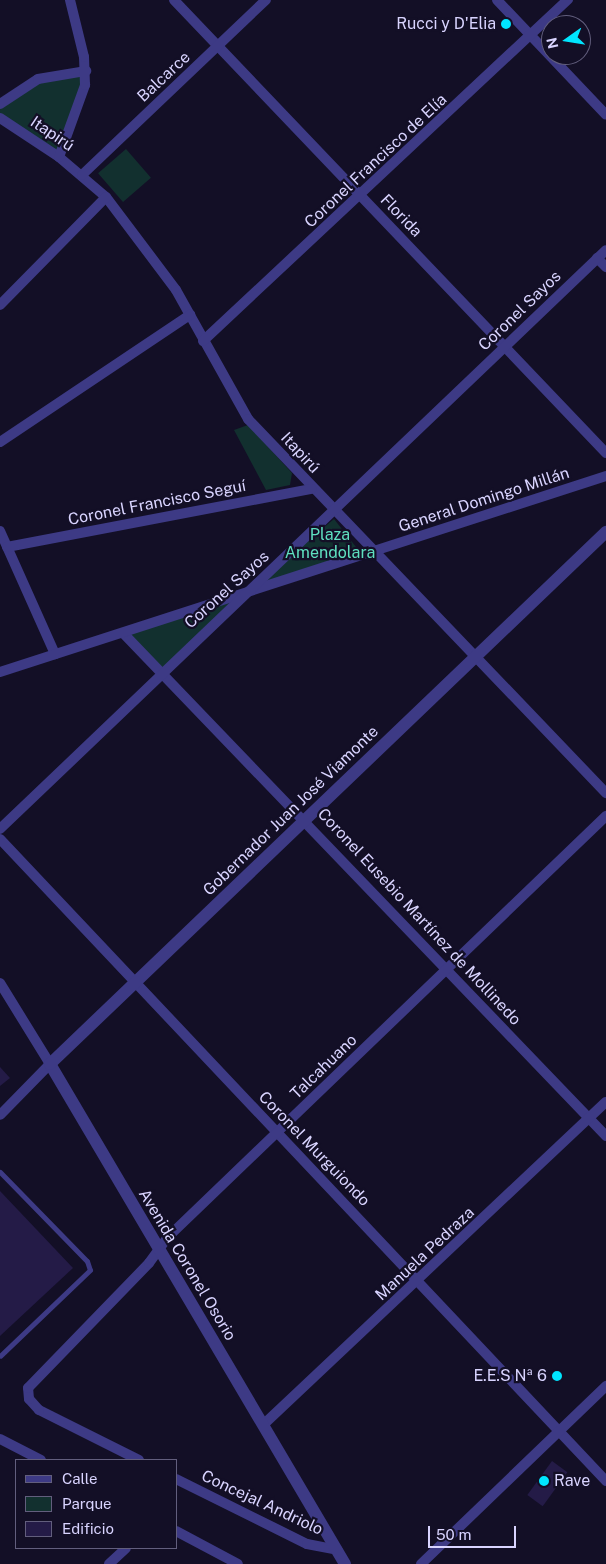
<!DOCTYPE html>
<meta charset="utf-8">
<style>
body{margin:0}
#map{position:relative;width:606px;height:1564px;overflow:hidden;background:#130f26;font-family:"Public Sans",sans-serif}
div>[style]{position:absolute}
.green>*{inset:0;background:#12302f;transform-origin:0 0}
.building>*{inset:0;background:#241b47;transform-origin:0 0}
.service>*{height:5px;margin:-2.5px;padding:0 2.5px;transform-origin:2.5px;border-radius:2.5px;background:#3d3a85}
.minor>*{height:10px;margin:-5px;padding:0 5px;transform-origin:5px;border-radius:5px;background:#3d3a85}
.tertiary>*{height:12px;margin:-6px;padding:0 6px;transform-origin:6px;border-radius:6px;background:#3d3a85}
.dots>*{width:14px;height:14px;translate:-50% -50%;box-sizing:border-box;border:2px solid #130f26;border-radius:50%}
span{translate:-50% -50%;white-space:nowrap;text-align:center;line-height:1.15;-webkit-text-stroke:4.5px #130f26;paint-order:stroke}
.poi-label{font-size:16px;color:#d9d4ff}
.right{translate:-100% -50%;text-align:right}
.left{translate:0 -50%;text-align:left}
.street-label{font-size:16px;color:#d9d4ff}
.park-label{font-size:16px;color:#5fe0c0}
.legend{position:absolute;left:15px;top:1459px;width:162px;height:90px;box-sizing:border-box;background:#130f26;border:1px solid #625e7d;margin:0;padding:6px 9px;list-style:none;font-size:15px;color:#d9d4ff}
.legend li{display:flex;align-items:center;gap:10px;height:25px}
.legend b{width:25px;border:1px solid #625e7d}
.north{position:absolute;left:541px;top:15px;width:50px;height:50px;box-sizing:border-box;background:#130f26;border:1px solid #625e7d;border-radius:50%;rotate:257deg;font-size:14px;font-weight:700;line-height:20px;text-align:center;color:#d9d4ff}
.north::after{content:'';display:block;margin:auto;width:18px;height:22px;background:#00e5ff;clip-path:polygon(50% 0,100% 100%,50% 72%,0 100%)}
.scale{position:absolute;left:428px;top:1526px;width:88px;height:22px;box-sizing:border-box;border:2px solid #d9d4ff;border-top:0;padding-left:6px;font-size:15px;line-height:18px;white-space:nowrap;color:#d9d4ff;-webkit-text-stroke:4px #130f26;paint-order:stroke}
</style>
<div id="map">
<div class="green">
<div style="clip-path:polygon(86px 71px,59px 157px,0 118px,0 104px,24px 86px)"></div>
<div style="left:126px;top:149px;width:38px;height:37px;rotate:49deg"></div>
<div style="clip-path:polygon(248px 425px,292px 473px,290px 485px,266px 490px,234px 430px)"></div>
<div style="clip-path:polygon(334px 519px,360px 552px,243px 595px,162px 671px,124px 634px,243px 595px)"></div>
</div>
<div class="building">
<div style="clip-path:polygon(0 1067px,10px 1078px,0 1086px)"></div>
<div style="clip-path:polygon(0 1191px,73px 1268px,0 1336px)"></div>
<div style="left:552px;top:1461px;width:19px;height:42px;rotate:36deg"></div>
</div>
<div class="service">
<div style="left:0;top:1172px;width:124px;rotate:45.7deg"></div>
<div style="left:87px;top:1261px;width:9px;rotate:72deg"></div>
<div style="left:90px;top:1270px;width:124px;rotate:136.3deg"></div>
</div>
<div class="minor">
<div style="left:174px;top:0;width:626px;rotate:46.36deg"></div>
<div style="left:497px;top:0;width:158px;rotate:46.5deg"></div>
<div style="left:0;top:104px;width:45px;rotate:-33.3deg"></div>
<div style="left:38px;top:79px;width:49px;rotate:-9.5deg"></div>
<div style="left:0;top:118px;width:71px;rotate:33.5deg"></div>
<div style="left:59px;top:157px;width:62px;rotate:40.4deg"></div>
<div style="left:106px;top:197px;width:116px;rotate:53deg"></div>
<div style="left:176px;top:290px;width:148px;rotate:60.8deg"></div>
<div style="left:248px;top:419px;width:518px;rotate:46.25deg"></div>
<div style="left:59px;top:157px;width:77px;rotate:-70.1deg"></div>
<div style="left:85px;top:85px;width:28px;rotate:-92deg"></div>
<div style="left:84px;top:57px;width:59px;rotate:-103.8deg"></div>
<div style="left:82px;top:175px;width:254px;rotate:-43.6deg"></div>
<div style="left:597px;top:258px;width:13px;rotate:45deg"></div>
<div style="left:0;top:305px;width:151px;rotate:-45.5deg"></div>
<div style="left:203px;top:341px;width:500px;rotate:-43.1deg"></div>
<div style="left:0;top:442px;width:229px;rotate:-33.8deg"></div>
<div style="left:0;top:531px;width:135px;rotate:65.9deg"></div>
<div style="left:7px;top:547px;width:310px;rotate:-10.8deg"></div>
<div style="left:124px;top:634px;width:696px;rotate:46.16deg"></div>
<div style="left:0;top:672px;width:637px;rotate:-17.92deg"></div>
<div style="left:0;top:829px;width:838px;rotate:-43.69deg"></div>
<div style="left:0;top:839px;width:883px;rotate:46.65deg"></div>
<div style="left:0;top:983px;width:95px;rotate:58.3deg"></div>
<div style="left:50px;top:1064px;width:71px;rotate:134.4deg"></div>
<div style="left:263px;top:1425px;width:471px;rotate:-43.3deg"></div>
<div style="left:0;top:1439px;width:46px;rotate:27.1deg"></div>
<div style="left:139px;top:1460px;width:112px;rotate:-153.4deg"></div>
<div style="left:39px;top:1410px;width:15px;rotate:-132deg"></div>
<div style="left:29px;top:1399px;width:11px;rotate:-95deg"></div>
<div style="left:28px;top:1388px;width:174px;rotate:-45.9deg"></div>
<div style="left:149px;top:1263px;width:32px;rotate:-54deg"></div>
<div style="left:168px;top:1237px;width:608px;rotate:-43.87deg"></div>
<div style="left:176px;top:1479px;width:146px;rotate:26.4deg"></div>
<div style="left:307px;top:1544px;width:31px;rotate:11deg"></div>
<div style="left:176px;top:1531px;width:70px;rotate:28deg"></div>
<div style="left:109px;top:1564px;width:23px;rotate:-43deg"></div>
<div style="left:421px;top:1564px;width:257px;rotate:-43.9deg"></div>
</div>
<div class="tertiary">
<div style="left:345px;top:1564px;width:581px;rotate:-120.54deg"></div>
<div style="left:50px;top:1064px;width:770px;rotate:-43.74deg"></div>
</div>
<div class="dots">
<div style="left:506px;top:24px;background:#00e5ff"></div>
<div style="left:557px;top:1376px;background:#00e5ff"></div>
<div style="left:544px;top:1481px;background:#00e5ff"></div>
</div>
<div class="poi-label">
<span class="right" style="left:496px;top:24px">Rucci y D'Elia</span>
<span class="right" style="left:547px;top:1376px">E.E.S Nª 6</span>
<span class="left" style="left:554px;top:1481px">Rave</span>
</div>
<div class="street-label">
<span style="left:164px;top:77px;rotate:-43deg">Balcarce</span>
<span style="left:52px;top:134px;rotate:34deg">Itapirú</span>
<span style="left:376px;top:161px;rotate:-43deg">Coronel Francisco de Elía</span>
<span style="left:401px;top:216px;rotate:46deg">Florida</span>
<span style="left:520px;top:311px;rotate:-44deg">Coronel Sayos</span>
<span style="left:300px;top:453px;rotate:47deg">Itapirú</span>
<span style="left:484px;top:500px;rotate:-18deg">General Domingo Millán</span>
<span style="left:157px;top:503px;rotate:-11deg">Coronel Francisco Seguí</span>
<span style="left:227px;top:590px;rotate:-42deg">Coronel Sayos</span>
<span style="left:291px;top:811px;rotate:-44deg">Gobernador Juan José Viamonte</span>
<span style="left:419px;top:917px;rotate:47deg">Coronel Eusebio Martínez de Mollinedo</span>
<span style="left:324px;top:1067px;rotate:-44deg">Talcahuano</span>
<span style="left:314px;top:1149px;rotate:46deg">Coronel Murguiondo</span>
<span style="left:425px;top:1254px;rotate:-43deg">Manuela Pedraza</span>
<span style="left:187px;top:1265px;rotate:59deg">Avenida Coronel Osorio</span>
<span style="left:262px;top:1503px;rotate:25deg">Concejal Andriolo</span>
</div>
<div class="park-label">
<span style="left:330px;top:544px">Plaza<br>Amendolara</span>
</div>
<ul class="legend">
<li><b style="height:6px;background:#3d3a85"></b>Calle</li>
<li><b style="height:14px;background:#12302f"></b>Parque</li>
<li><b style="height:14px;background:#241b47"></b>Edificio</li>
</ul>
<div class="north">N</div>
<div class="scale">50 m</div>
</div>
